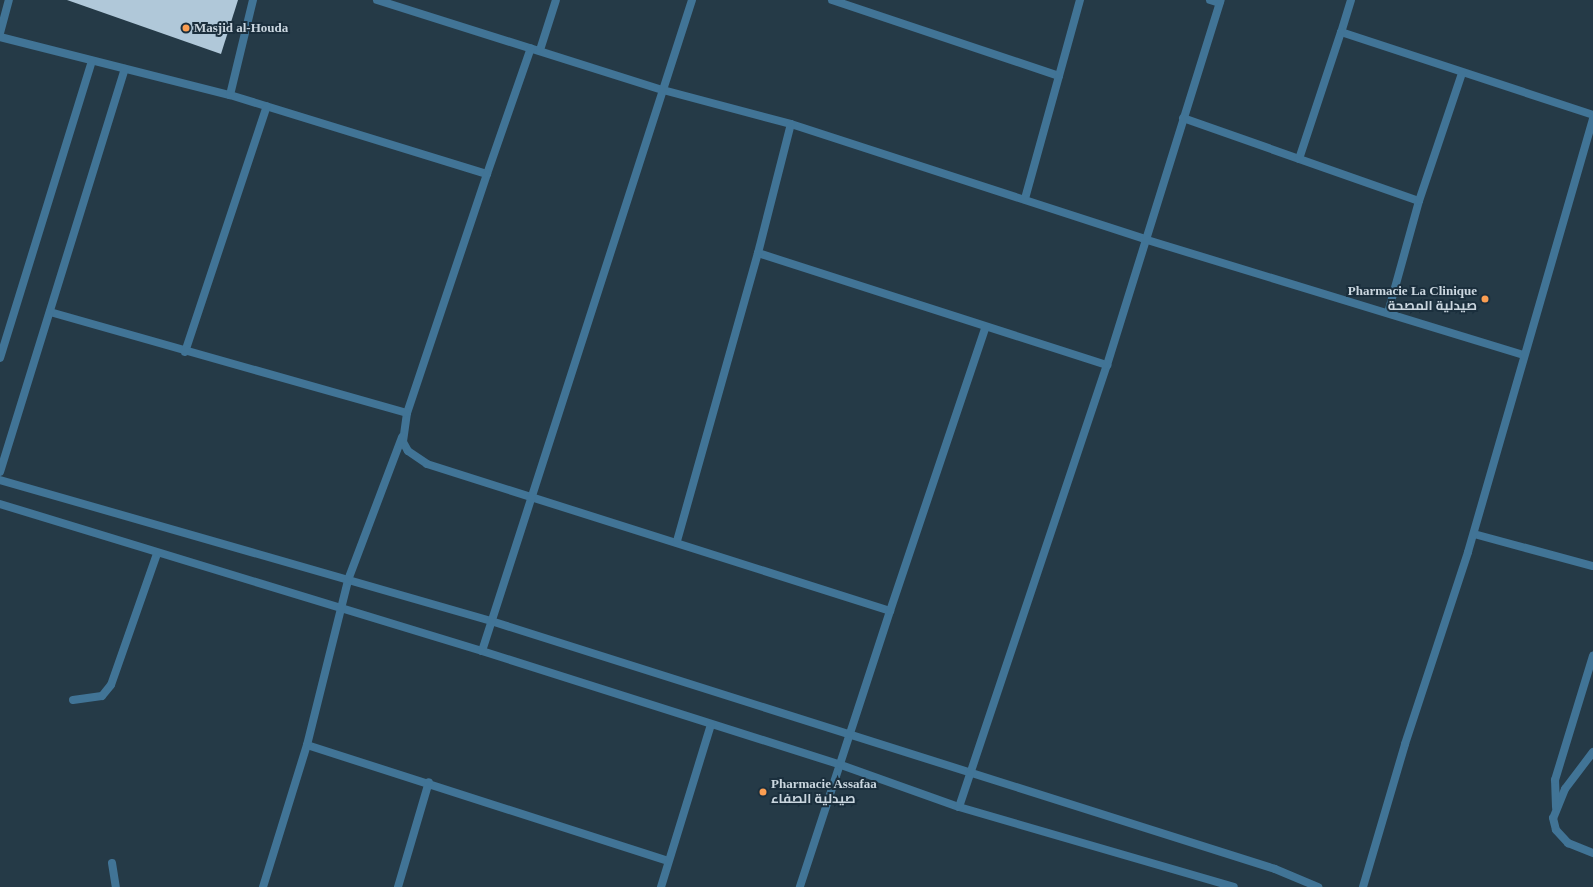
<!DOCTYPE html>
<meta charset="utf-8">
<style>
body{margin:0}
#map{position:relative;width:1593px;height:887px;overflow:hidden;background:#253a47;font-family:"Times New Roman",Cairo,serif}
div>[style]{position:absolute}
.building>*{inset:0;background:#b0c8d9}
.lane>*{height:8px;margin:-4px;padding:0 4px;transform-origin:4px;border-radius:4px;background:#417496}
.street>*{height:8px;margin:-4px;padding:0 4px;transform-origin:4px;border-radius:4px;background:#417496}
.dots>*{width:11px;height:11px;translate:-50% -50%;box-sizing:border-box;border:2px solid #1b2f3d;border-radius:50%}
span{translate:-50% -50%;white-space:nowrap;text-align:center;line-height:1.15;-webkit-text-stroke:4px #1b2f3d;paint-order:stroke}
.poi-label{font-size:13px;color:#cad6df;font-weight:700}
.left{translate:0 -50%;text-align:left}
.right{translate:-100% -50%;text-align:right}
</style>
<div id="map">
<div class="building">
<div style="clip-path:polygon(67px 0,238px 0,221px 54px)"></div>
</div>
<div class="lane">
<div style="left:73px;top:700px;width:29px;rotate:-8deg"></div>
<div style="left:102px;top:696px;width:14px;rotate:-51deg"></div>
<div style="left:111px;top:685px;width:139px;rotate:-70.7deg"></div>
<div style="left:112px;top:863px;width:24px;rotate:81deg"></div>
</div>
<div class="street">
<div style="left:377px;top:0;width:300px;rotate:17.5deg"></div>
<div style="left:663px;top:90px;width:132px;rotate:14.9deg"></div>
<div style="left:791px;top:124px;width:371px;rotate:18deg"></div>
<div style="left:1144px;top:239px;width:396px;rotate:17deg"></div>
<div style="left:832px;top:0;width:239px;rotate:18.5deg"></div>
<div style="left:1059px;top:76px;width:128px;rotate:105.5deg"></div>
<div style="left:1210px;top:0;width:10px;rotate:17deg"></div>
<div style="left:1351px;top:0;width:34px;rotate:107deg"></div>
<div style="left:1341px;top:32px;width:265px;rotate:18.2deg"></div>
<div style="left:0;top:33px;width:34px;rotate:-75deg"></div>
<div style="left:0;top:37px;width:237px;rotate:14.2deg"></div>
<div style="left:230px;top:95px;width:98px;rotate:-76.4deg"></div>
<div style="left:540px;top:50px;width:52px;rotate:-72.3deg"></div>
<div style="left:1059px;top:76px;width:79px;rotate:-74.6deg"></div>
<div style="left:230px;top:95px;width:269px;rotate:17.1deg"></div>
<div style="left:487px;top:174px;width:133px;rotate:-70.8deg"></div>
<div style="left:1183px;top:118px;width:250px;rotate:19.4deg"></div>
<div style="left:1419px;top:201px;width:116px;rotate:105.5deg"></div>
<div style="left:1299px;top:159px;width:134px;rotate:-71.7deg"></div>
<div style="left:487px;top:174px;width:252px;rotate:108.5deg"></div>
<div style="left:407px;top:413px;width:29px;rotate:98deg"></div>
<div style="left:403px;top:442px;width:10px;rotate:61deg"></div>
<div style="left:408px;top:451px;width:23px;rotate:34deg"></div>
<div style="left:427px;top:464px;width:486px;rotate:17.6deg"></div>
<div style="left:890px;top:611px;width:290px;rotate:108.1deg"></div>
<div style="left:1419px;top:201px;width:135px;rotate:-71.4deg"></div>
<div style="left:758px;top:253px;width:367px;rotate:17.8deg"></div>
<div style="left:50px;top:312px;width:371px;rotate:15.8deg"></div>
<div style="left:185px;top:352px;width:259px;rotate:-71.6deg"></div>
<div style="left:0;top:358px;width:311px;rotate:-72.8deg"></div>
<div style="left:0;top:472px;width:422px;rotate:-72.8deg"></div>
<div style="left:0;top:480px;width:511px;rotate:16.02deg"></div>
<div style="left:491px;top:621px;width:822px;rotate:17.55deg"></div>
<div style="left:1275px;top:869px;width:47px;rotate:22.7deg"></div>
<div style="left:0;top:504px;width:504px;rotate:16.96deg"></div>
<div style="left:482px;top:651px;width:377px;rotate:17.6deg"></div>
<div style="left:841px;top:765px;width:125px;rotate:19.6deg"></div>
<div style="left:959px;top:807px;width:286px;rotate:16.2deg"></div>
<div style="left:1474px;top:534px;width:123px;rotate:15.1deg"></div>
<div style="left:677px;top:541px;width:299px;rotate:-74.3deg"></div>
<div style="left:758px;top:253px;width:133px;rotate:-75.7deg"></div>
<div style="left:890px;top:611px;width:299px;rotate:-71.4deg"></div>
<div style="left:482px;top:651px;width:684px;rotate:-72.12deg"></div>
<div style="left:307px;top:745px;width:379px;rotate:17.8deg"></div>
<div style="left:1593px;top:752px;width:46px;rotate:127.1deg"></div>
<div style="left:1565px;top:789px;width:31px;rotate:112deg"></div>
<div style="left:1553px;top:818px;width:12px;rotate:76deg"></div>
<div style="left:1556px;top:830px;width:18px;rotate:47deg"></div>
<div style="left:1568px;top:843px;width:27px;rotate:22deg"></div>
<div style="left:959px;top:807px;width:466px;rotate:-71.5deg"></div>
<div style="left:1107px;top:365px;width:382px;rotate:-72.7deg"></div>
<div style="left:1556px;top:807px;width:27px;rotate:-92deg"></div>
<div style="left:1555px;top:780px;width:130px;rotate:-73deg"></div>
<div style="left:263px;top:887px;width:149px;rotate:-72.8deg"></div>
<div style="left:307px;top:745px;width:170px;rotate:-76deg"></div>
<div style="left:348px;top:580px;width:153px;rotate:-69.3deg"></div>
<div style="left:398px;top:887px;width:109px;rotate:-73.6deg"></div>
<div style="left:661px;top:887px;width:170px;rotate:-72.9deg"></div>
<div style="left:1363px;top:887px;width:149px;rotate:-73.6deg"></div>
<div style="left:1405px;top:744px;width:202px;rotate:-71.8deg"></div>
<div style="left:1468px;top:552px;width:450px;rotate:-73.9deg"></div>
</div>
<div class="dots">
<div style="left:186px;top:28px;background:#fb9e52"></div>
<div style="left:1485px;top:299px;background:#fb9e52"></div>
<div style="left:763px;top:792px;background:#fb9e52"></div>
</div>
<div class="poi-label">
<span class="left" style="left:194px;top:28px">Masjid al-Houda</span>
<span class="right" style="left:1477px;top:299px">Pharmacie La Clinique<br>صيدلية المصحة</span>
<span class="left" style="left:771px;top:792px">Pharmacie Assafaa<br>صيدلية الصفاء</span>
</div>
</div>
